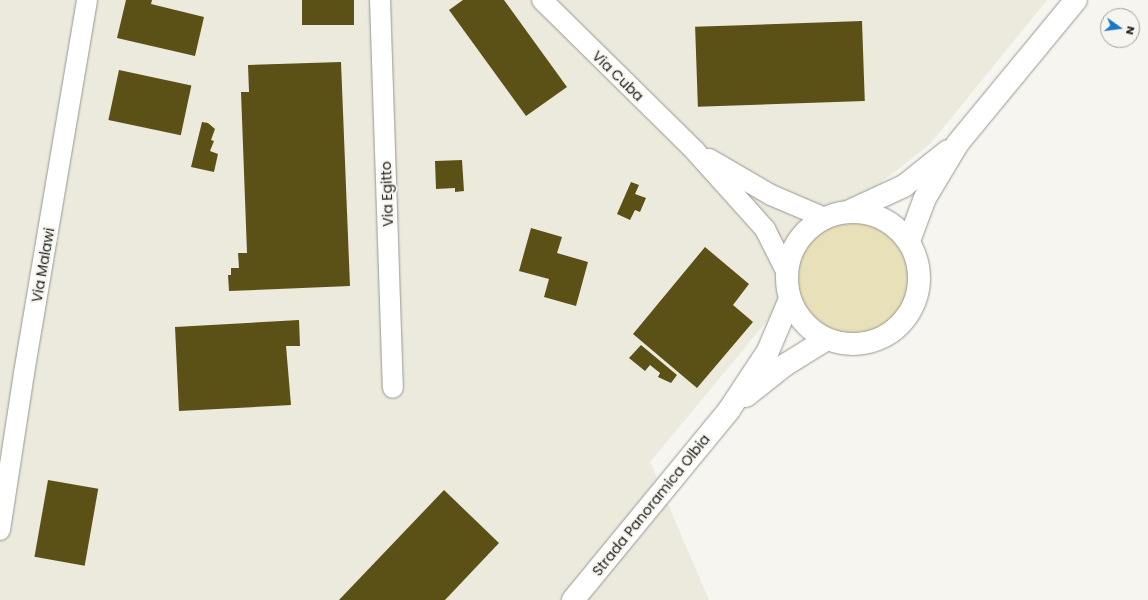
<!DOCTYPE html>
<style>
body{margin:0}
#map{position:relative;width:1148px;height:600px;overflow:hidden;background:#f6f5ef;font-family:Poppins,sans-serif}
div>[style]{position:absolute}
.built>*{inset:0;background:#eceadd}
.green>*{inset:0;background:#e7e0b9}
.round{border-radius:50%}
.building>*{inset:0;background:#5b5117;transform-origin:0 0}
.roads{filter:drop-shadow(0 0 1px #989791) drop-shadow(0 0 1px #989791)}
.minor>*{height:20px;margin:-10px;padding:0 10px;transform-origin:10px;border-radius:10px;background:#fff}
.major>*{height:22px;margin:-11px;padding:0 11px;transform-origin:11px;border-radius:11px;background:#fff}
.major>.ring{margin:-11px;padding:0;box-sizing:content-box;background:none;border:22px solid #fff;border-radius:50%}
.highway>*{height:22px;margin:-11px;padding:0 11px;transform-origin:11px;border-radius:11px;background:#fff}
span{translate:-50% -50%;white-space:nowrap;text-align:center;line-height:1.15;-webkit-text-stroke:4px #f6f5ef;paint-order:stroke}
.street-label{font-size:14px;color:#222220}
.north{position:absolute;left:1100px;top:8px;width:40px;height:40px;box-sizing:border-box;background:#f6f5ef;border:1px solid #a1a19c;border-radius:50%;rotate:104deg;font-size:11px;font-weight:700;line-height:16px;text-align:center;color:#222220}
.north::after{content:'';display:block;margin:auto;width:14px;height:18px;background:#1a79c5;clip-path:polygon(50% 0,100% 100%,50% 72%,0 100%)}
</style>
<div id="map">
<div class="built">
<div style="clip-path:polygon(0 0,1047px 0,930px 144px,883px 181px,650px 462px,709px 600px,0 600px)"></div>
</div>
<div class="green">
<div class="round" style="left:794px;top:219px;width:118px;height:118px"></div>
</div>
<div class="building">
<div style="clip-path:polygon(126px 0,152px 0,151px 4px,204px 17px,195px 56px,117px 38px)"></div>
<div style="left:302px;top:0;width:52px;height:25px"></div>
<div style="clip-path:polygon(463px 0,504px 0,567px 87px,526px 116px,449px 10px)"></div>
<div style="left:862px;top:21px;width:80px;height:167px;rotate:88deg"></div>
<div style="clip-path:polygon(341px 62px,350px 286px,229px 291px,228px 275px,231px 275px,231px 268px,239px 268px,238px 253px,247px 253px,241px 92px,249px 92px,248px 65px)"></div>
<div style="left:119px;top:70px;width:74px;height:51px;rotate:12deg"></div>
<div style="clip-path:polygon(202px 122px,208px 123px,215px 129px,211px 140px,214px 141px,210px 151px,218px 154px,214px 172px,191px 167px)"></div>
<div style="clip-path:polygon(462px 160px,464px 191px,455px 192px,455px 188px,436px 189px,435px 161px)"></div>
<div style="clip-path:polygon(631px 182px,639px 185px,635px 194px,646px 198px,640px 212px,635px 210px,630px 220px,617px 214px)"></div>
<div style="clip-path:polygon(531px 228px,562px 237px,557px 253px,588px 262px,576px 306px,544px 297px,549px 279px,519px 271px)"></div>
<div style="clip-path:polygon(705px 247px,749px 284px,733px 305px,753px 322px,697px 388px,633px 334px)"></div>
<div style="clip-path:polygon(299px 320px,300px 346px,286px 346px,291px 405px,179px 411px,175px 327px)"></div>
<div style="clip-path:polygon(641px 345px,677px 375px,671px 383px,658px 377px,660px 373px,650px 365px,645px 371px,629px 358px)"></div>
<div style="left:48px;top:480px;width:51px;height:78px;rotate:10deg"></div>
<div style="clip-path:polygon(444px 490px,499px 543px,445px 600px,339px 600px)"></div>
</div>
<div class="roads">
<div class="minor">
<div style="left:380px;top:0;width:388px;rotate:88.1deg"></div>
<div style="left:542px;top:0;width:215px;rotate:44.6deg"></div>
<div style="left:695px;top:151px;width:105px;rotate:48.1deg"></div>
<div style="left:765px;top:229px;width:49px;rotate:63.4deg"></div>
<div style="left:709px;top:159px;width:72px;rotate:30.1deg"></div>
<div style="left:771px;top:195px;width:59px;rotate:23.1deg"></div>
<div style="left:0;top:530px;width:159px;rotate:-81.3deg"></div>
<div style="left:24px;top:373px;width:378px;rotate:-80.4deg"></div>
</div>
<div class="major">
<div class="ring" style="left:787px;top:212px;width:110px;height:110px"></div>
<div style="left:746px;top:396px;width:50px;rotate:-38.5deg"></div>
<div style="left:785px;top:365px;width:49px;rotate:-31.8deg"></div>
<div style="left:573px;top:600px;width:246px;rotate:-50.6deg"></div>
<div style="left:729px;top:410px;width:71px;rotate:-56.5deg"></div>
<div style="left:768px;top:351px;width:56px;rotate:-67.1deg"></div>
</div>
<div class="highway">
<div style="left:850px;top:211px;width:60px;rotate:-24.8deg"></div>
<div style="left:904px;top:186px;width:56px;rotate:-38.5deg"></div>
<div style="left:909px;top:241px;width:46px;rotate:-69.6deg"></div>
<div style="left:925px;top:198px;width:64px;rotate:-59deg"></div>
<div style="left:958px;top:143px;width:185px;rotate:-50.5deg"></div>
</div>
</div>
<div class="street-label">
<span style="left:618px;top:76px;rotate:44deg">Via Cuba</span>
<span style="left:387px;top:194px;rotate:-92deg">Via Egitto</span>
<span style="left:43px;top:265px;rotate:-80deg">Via Malawi</span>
<span style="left:651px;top:505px;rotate:-51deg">Strada Panoramica Olbia</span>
</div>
<div class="north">N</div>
</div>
